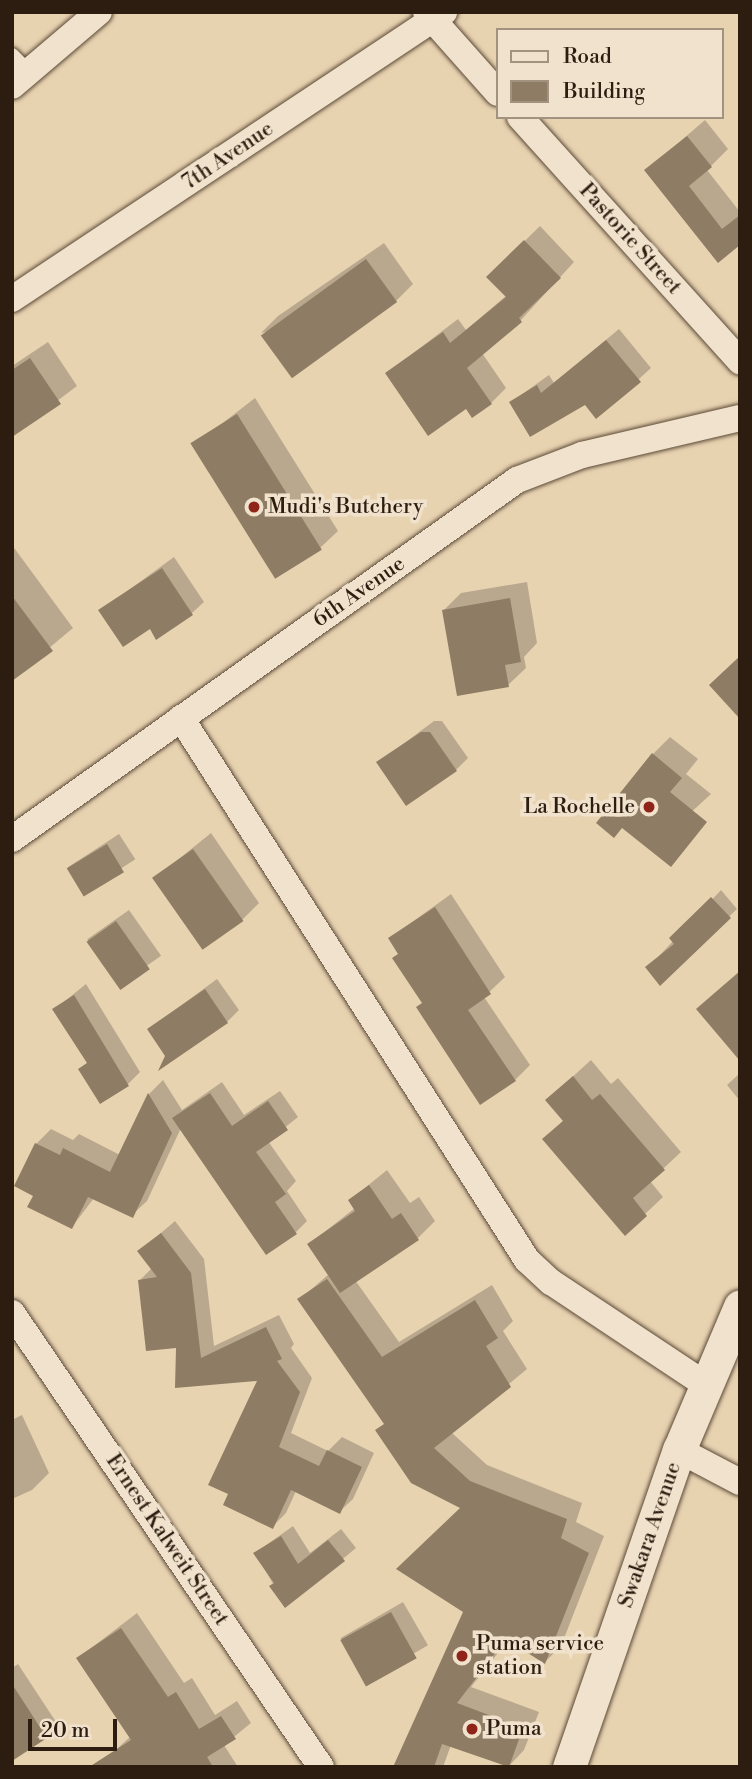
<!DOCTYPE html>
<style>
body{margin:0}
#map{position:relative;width:752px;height:1779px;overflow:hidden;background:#e8d3b1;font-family:"Libre Bodoni",serif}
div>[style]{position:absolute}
.shadow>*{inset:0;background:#0003;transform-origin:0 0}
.building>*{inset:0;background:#8e7c64;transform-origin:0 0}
.roads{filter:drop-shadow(0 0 2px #5c4a38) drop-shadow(0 0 2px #5c4a38)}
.service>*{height:14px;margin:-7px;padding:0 7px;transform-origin:7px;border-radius:7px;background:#f0e2cc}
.minor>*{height:26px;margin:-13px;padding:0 13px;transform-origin:13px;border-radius:13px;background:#f0e2cc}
.tertiary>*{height:33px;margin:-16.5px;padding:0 16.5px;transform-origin:16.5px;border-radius:16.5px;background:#f0e2cc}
.dots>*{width:19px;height:19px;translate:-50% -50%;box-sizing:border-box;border:4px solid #f0e2cc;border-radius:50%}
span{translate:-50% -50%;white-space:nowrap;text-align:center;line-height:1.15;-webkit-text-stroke:7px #f0e2cc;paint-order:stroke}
.street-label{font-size:21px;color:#2d1d10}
.poi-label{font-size:21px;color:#2d1d10}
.left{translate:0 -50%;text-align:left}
.right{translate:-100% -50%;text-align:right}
.frame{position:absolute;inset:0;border:14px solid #2d1d10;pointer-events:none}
.legend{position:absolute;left:496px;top:28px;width:228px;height:91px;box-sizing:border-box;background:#f0e2cc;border:2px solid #a29381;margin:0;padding:9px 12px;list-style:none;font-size:21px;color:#2d1d10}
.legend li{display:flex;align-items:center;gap:14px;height:35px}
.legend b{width:35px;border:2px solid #a29381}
.scale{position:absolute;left:28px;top:1719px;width:89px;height:32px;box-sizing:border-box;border:4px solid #2d1d10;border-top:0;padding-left:9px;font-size:21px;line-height:24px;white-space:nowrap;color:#2d1d10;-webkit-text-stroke:5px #f0e2cc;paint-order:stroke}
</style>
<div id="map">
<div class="shadow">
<div style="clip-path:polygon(705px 120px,728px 149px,707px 170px,740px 212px,740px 245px,647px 170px)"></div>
<div style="clip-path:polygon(540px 226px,574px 262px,521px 320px,482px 353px,506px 388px,491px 403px,467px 407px,387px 373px,458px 319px,466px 330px,507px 295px,488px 277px)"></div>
<div style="clip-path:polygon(384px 243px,413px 284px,396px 301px,261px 333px,278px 316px)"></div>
<div style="clip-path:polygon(619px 329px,651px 368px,597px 417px,585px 403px,511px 402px,549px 375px,554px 383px)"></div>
<div style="clip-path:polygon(48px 342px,77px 386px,12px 435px,12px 366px)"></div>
<div style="clip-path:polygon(255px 398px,338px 531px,320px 548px,193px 446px)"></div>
<div style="clip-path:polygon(12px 545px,73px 628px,12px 679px)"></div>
<div style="clip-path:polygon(174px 557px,204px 602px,192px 613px,157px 637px,150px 627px,101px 610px)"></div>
<div style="clip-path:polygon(527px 582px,537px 643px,524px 657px,526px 668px,508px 685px,444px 610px,461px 593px)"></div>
<div style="clip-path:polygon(434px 721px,442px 721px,468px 758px,456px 770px,379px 762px)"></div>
<div style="clip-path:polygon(670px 737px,698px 759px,686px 774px,711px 794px,651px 849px,653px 754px)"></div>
<div style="clip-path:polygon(211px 833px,259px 903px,242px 920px,154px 879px)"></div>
<div style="left:119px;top:834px;width:30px;height:60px;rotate:57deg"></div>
<div style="clip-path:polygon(721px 890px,737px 909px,660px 983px,659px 956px)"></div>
<div style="clip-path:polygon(451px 894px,505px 977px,484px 997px,530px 1065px,515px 1080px,423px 1002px,390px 938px)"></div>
<div style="left:129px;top:910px;width:56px;height:51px;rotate:55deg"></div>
<div style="clip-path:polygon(217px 979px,239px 1010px,227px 1022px,167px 1055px,149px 1029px)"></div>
<div style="clip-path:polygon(86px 984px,140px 1072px,128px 1084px,80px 1069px,88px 1062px,55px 1009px)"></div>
<div style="clip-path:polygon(591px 1060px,611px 1084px,618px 1078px,681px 1152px,650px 1181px,663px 1197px,625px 1233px,544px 1139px,564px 1120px,547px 1100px)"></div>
<div style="clip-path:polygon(740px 1073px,740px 1101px,727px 1085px)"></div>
<div style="clip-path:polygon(163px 1080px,182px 1110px,222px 1082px,244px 1115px,280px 1091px,298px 1117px,268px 1141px,296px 1181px,287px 1191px,307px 1221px,296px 1232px,181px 1128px,147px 1201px,132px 1215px,94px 1198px,72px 1227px,35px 1195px,36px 1144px,51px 1129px,73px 1140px,79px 1134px,120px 1155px,149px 1094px)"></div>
<div style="clip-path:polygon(387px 1170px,410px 1203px,419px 1197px,435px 1221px,418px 1238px,355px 1280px,399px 1342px,492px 1285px,513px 1321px,503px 1331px,527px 1369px,451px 1432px,487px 1465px,582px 1503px,576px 1522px,604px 1536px,561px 1646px,545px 1662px,509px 1639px,471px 1687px,539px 1712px,524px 1750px,508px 1767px,451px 1745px,443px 1767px,394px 1767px,466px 1611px,462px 1507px,385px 1423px,300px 1299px,329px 1274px,309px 1244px,355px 1208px,350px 1200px)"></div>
<div style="clip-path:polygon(175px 1221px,204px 1259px,214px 1346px,279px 1315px,294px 1344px,291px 1348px,312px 1378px,291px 1433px,328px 1451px,342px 1437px,374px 1453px,353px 1499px,339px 1512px,296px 1491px,286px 1513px,273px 1526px,230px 1493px,260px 1379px,177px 1386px,178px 1346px,140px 1280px,152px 1268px,140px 1251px)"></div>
<div style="clip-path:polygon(22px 1415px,49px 1473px,32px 1490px,12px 1499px,12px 1420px)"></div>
<div style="clip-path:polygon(293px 1526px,310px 1553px,341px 1529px,356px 1548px,286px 1606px,255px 1553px)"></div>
<div style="left:403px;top:1602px;width:50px;height:72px;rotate:60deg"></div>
<div style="clip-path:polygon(137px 1613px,184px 1683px,192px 1678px,215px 1715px,237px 1701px,251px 1723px,224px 1745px,238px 1767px,146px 1767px,108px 1757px,131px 1736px,78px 1658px)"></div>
<div style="clip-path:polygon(18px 1664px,58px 1725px,12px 1759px,12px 1668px)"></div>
</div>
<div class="building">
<div style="clip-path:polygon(687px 136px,712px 167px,689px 186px,722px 229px,740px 215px,740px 245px,718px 263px,644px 170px)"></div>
<div style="clip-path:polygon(524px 240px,561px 278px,519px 318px,522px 322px,467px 368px,492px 404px,472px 418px,466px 409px,428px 436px,385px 373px,443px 332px,450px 343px,506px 297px,486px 277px)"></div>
<div style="left:366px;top:259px;width:53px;height:130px;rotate:54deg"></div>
<div style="clip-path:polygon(606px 340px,641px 382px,596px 419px,585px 405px,530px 437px,509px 402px,537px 385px,541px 393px)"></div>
<div style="clip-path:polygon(30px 358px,61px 404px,12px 437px,12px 370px)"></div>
<div style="left:237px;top:414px;width:160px;height:55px;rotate:58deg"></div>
<div style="clip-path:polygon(162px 568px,193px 615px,156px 640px,150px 629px,123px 647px,98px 610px)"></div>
<div style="clip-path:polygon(12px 596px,53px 651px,12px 681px)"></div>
<div style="clip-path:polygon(510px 598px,521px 662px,505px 665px,509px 687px,457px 696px,442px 610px)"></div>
<div style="clip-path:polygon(740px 656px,740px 719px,709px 685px)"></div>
<div style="clip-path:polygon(421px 732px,430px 732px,457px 771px,406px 806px,376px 762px)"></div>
<div style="clip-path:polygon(652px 753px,682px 778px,670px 792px,707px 822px,671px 867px,622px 828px,614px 838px,596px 823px)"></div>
<div style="left:107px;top:844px;width:33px;height:47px;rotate:59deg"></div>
<div style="left:193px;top:849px;width:88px;height:50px;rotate:55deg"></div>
<div style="clip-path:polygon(711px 897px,731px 918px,660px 986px,645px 967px,674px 944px,669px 938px)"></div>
<div style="clip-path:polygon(435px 907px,491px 994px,468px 1010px,516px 1081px,480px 1105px,416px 1007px,422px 1003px,392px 958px,398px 954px,388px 938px)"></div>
<div style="left:116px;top:921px;width:59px;height:36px;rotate:55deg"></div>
<div style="clip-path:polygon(740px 971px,740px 1061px,696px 1009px)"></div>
<div style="clip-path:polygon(205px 989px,228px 1023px,158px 1071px,165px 1056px,147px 1029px)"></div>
<div style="clip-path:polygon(74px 995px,129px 1086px,100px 1104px,78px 1069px,87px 1063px,52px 1009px)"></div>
<div style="clip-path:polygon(573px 1076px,592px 1100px,600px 1094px,665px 1170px,633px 1198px,647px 1216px,625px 1236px,542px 1139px,563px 1121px,545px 1100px)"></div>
<div style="clip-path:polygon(148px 1093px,172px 1133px,133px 1218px,88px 1197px,72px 1229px,27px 1207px,33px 1196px,14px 1186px,35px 1143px,60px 1155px,63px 1148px,110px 1172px)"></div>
<div style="clip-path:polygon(210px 1093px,232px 1126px,268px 1101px,288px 1130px,256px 1152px,286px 1194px,275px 1202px,297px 1234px,266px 1255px,172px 1118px)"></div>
<div style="clip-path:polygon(369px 1185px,392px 1219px,401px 1213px,419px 1240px,340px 1293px,307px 1244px,355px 1211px,348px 1200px)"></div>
<div style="clip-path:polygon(161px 1233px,191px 1273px,201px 1358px,266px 1327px,282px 1359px,277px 1361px,300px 1392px,279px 1447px,319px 1466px,327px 1450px,362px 1467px,340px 1514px,291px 1490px,273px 1529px,223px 1505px,228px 1494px,208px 1485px,257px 1381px,175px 1388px,176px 1348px,146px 1351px,138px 1280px,157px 1277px,137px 1251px)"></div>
<div style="clip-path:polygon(327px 1279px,382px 1357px,475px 1300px,498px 1338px,486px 1346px,511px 1387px,434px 1448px,470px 1481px,567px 1519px,561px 1538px,589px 1553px,545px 1664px,506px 1639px,457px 1703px,523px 1728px,509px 1767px,442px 1744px,434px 1767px,393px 1767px,463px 1612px,396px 1569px,460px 1508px,411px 1483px,375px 1430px,384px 1424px,297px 1299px)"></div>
<div style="clip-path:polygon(281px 1536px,298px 1564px,328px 1540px,345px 1561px,285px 1608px,269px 1586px,274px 1583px,253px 1553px)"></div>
<div style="left:391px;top:1612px;width:53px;height:58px;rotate:61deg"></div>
<div style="clip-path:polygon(121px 1628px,168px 1697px,176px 1692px,199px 1729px,221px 1716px,236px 1739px,207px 1757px,213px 1767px,89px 1767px,131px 1740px,76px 1658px)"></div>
<div style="clip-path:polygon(12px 1684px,47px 1738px,12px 1761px)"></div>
</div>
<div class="roads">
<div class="service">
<div style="left:12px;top:55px;width:24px;rotate:45deg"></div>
</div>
<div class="minor">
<div style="left:426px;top:12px;width:108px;rotate:48.4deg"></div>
<div style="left:12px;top:86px;width:114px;rotate:-40.4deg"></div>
<div style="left:520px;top:117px;width:329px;rotate:48deg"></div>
<div style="left:12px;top:299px;width:519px;rotate:-33.6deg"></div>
<div style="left:181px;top:718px;width:643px;rotate:57.45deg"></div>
<div style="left:527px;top:1260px;width:33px;rotate:43deg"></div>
<div style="left:551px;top:1282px;width:186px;rotate:33.6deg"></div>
<div style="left:12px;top:839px;width:620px;rotate:-35.41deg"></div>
<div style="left:517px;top:480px;width:70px;rotate:-21deg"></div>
<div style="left:582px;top:455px;width:162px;rotate:-13.2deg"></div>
<div style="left:12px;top:1313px;width:549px;rotate:55.76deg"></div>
<div style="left:679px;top:1450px;width:69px;rotate:27.7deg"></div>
</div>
<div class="tertiary">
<div style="left:569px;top:1767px;width:336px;rotate:-70.9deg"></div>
<div style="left:679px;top:1450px;width:156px;rotate:-67deg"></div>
</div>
</div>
<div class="dots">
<div style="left:254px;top:507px;background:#8f2418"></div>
<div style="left:649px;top:807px;background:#8f2418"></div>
<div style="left:462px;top:1656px;background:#8f2418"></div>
<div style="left:472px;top:1729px;background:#8f2418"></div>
</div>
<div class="street-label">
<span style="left:228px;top:156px;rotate:-34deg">7th Avenue</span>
<span style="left:630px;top:239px;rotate:48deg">Pastorie Street</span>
<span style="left:359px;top:592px;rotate:-35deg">6th Avenue</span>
<span style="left:650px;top:1535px;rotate:-71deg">Swakara Avenue</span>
<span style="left:167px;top:1540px;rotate:56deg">Ernest Kalweit Street</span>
</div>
<div class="poi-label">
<span class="left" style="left:268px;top:507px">Mudi's Butchery</span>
<span class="right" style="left:635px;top:807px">La Rochelle</span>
<span class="left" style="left:476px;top:1656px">Puma service<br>station</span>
<span class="left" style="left:486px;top:1729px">Puma</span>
</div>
<div class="frame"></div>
<ul class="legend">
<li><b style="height:9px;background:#f0e2cc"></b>Road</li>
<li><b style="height:19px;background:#8e7c64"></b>Building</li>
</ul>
<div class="scale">20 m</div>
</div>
